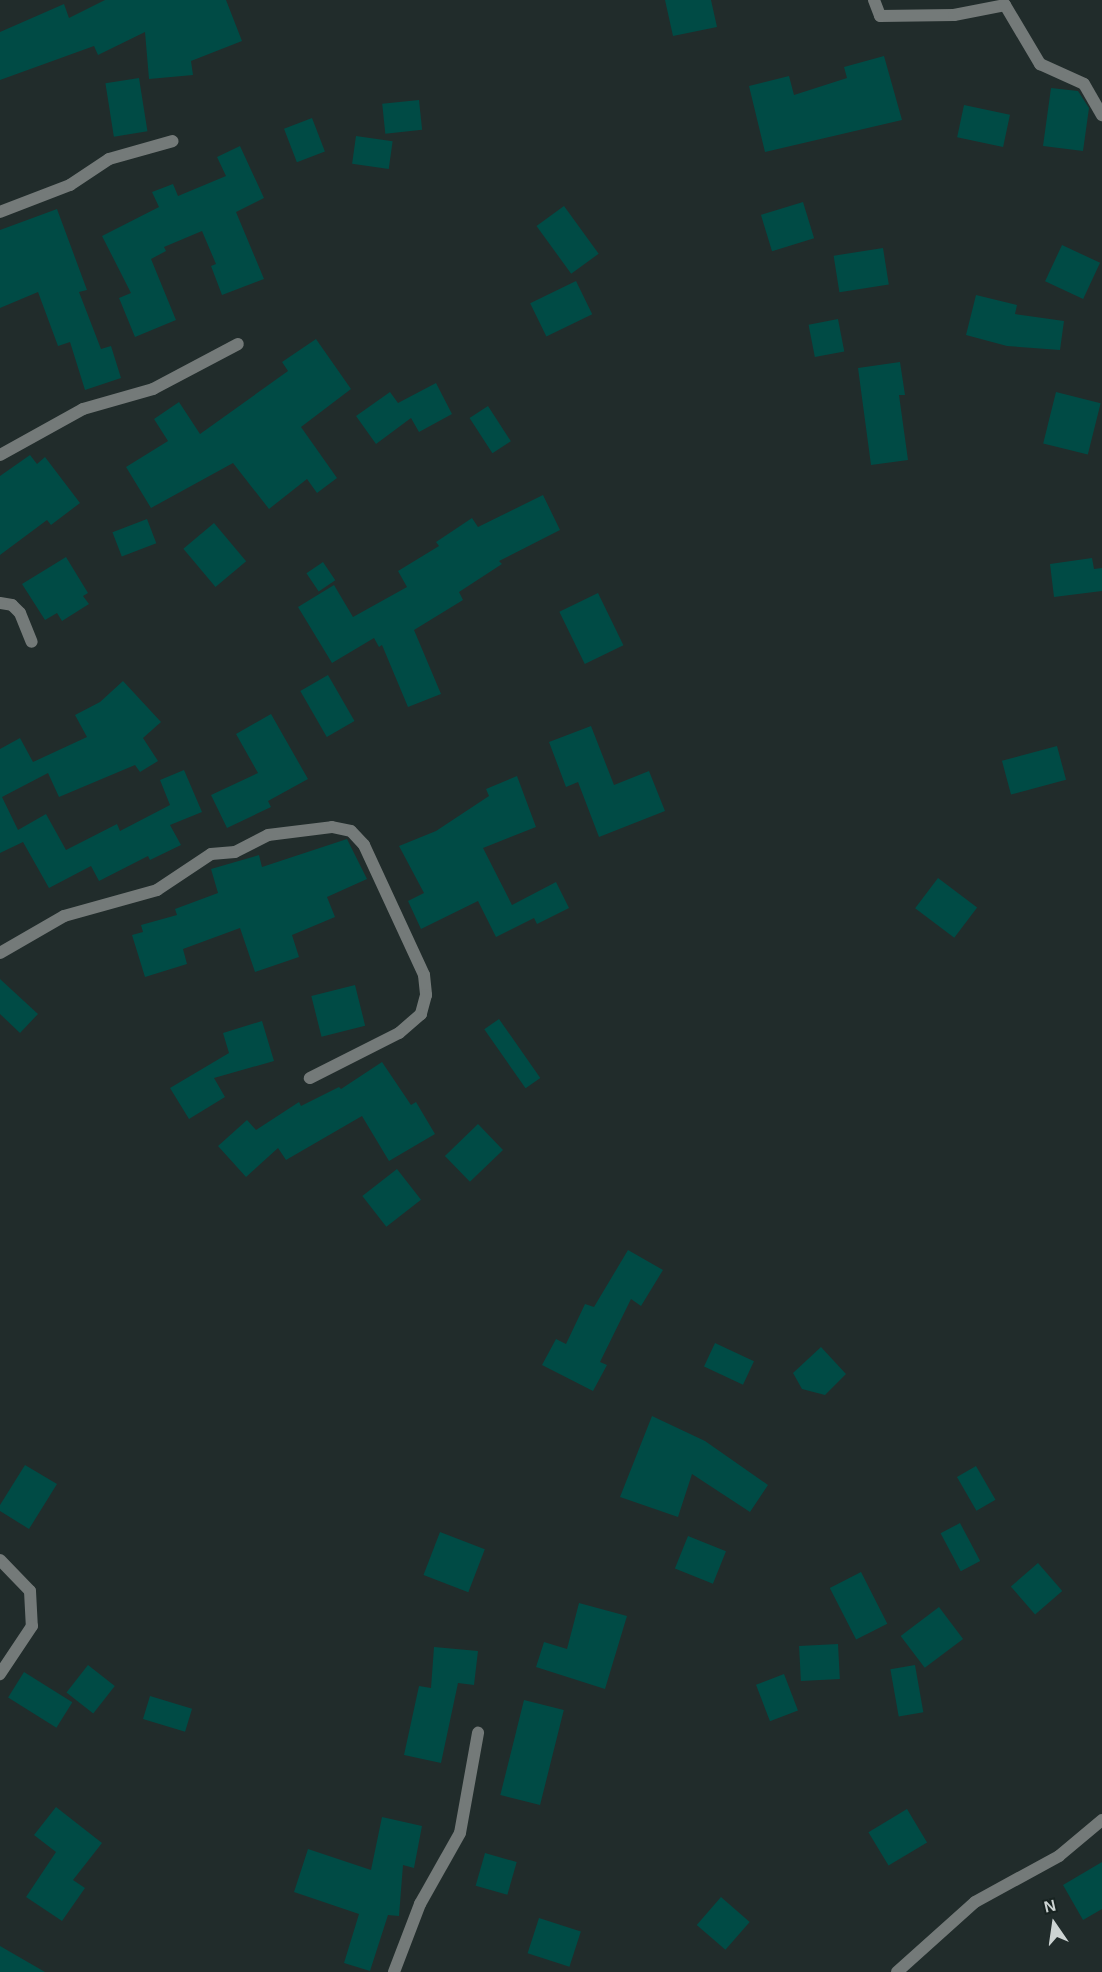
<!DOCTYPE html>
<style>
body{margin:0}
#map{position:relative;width:1102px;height:1972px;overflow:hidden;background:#212c2b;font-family:Arial,sans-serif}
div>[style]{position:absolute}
.building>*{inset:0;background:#004b45;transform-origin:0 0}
.street>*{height:12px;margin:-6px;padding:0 6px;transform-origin:6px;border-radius:6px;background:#747a79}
span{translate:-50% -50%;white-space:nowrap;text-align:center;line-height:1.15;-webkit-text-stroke:4.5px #182321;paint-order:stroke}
.north{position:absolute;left:1024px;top:1894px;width:60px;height:60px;-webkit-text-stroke:4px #182321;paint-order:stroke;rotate:347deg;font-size:16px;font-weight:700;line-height:24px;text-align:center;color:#cdd4d3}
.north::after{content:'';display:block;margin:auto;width:21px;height:27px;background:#cdd4d3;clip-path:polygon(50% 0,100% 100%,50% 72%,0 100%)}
</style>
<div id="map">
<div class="building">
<div style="clip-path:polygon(105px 0,226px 0,242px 41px,191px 61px,193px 75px,149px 79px,145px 32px,98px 55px,94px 46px,0 80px,0 32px,64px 4px,69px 18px)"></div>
<div style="clip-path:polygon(665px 0,711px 0,717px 27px,673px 36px)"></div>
<div style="clip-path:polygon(884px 56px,902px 120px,765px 152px,749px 86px,789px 76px,794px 95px,847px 78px,844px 67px)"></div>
<div style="left:139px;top:78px;width:54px;height:34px;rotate:81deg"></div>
<div style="clip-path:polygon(1051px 88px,1078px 91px,1089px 108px,1083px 151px,1043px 146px)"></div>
<div style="left:419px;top:100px;width:30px;height:37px;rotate:84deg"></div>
<div style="left:964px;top:105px;width:47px;height:33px;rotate:12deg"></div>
<div style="left:312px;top:118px;width:36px;height:30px;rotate:69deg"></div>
<div style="left:356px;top:136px;width:37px;height:28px;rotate:8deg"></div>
<div style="clip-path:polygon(240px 146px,264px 198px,236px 212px,264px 279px,222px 295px,211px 266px,216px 264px,202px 231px,164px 247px,166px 251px,151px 259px,176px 320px,135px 337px,119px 298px,131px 293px,102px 236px,159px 207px,152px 192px,173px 184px,178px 196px,226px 176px,217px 157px)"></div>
<div style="left:803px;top:202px;width:38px;height:44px;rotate:73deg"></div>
<div style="left:564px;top:206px;width:59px;height:34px;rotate:54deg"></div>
<div style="clip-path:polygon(57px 209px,87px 290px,79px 292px,101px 349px,111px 346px,121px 378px,85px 390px,70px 342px,58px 346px,38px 292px,0 308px,0 230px)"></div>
<div style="left:1062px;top:245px;width:42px;height:40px;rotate:25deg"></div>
<div style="left:883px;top:248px;width:37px;height:50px;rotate:81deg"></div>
<div style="left:576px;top:281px;width:37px;height:51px;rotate:64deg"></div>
<div style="clip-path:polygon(976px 295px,1017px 305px,1015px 314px,1064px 321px,1060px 350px,1007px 346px,966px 335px)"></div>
<div style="left:838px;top:319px;width:33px;height:30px;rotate:79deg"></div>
<div style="clip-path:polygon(316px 339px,351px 389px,301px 427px,337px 478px,317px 493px,307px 479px,269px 509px,233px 463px,151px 508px,126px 467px,168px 441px,154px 419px,179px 402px,200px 434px,288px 371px,282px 362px)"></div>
<div style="clip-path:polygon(900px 362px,905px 395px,899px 395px,908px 460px,871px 465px,858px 368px)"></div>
<div style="clip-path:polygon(436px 383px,452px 414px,419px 432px,411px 418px,376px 444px,356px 416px,390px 392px,398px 403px)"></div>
<div style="left:1056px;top:392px;width:46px;height:53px;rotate:14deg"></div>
<div style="left:488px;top:406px;width:42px;height:22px;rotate:57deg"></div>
<div style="clip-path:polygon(30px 455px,37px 464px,45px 457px,80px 503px,51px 525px,47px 520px,0 555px,0 476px)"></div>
<div style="clip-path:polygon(543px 495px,560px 530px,499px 561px,502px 564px,459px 592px,463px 600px,414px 630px,441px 694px,408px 707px,382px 645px,379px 647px,374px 638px,332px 663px,298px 607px,334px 585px,353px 617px,407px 587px,398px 571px,439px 546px,436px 542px,472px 518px,478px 527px)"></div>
<div style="left:147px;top:519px;width:26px;height:37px;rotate:69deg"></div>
<div style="left:214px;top:523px;width:50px;height:40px;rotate:50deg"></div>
<div style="clip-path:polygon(66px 557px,88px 593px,83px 596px,89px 604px,62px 621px,57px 613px,45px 620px,22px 584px)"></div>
<div style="clip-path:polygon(1092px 558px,1094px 569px,1102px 568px,1102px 591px,1054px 597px,1050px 564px)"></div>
<div style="left:323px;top:562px;width:22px;height:20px;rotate:56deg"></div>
<div style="left:598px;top:593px;width:58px;height:43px;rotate:64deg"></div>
<div style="left:328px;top:675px;width:53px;height:32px;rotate:60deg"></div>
<div style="clip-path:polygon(123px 681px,161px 722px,143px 738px,158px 761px,140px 772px,135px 765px,59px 797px,48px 773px,2px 797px,18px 830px,46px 814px,66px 850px,117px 824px,120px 831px,170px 805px,160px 780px,184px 770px,202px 812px,170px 825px,181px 845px,150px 860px,148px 856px,99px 881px,91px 866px,49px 888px,23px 842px,0 853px,0 749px,20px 738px,33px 762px,87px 737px,75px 715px,100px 702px)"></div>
<div style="clip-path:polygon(271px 714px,308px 779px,268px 801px,271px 807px,227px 828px,211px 795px,258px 773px,236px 734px)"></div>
<div style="clip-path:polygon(591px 726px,614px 785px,649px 771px,665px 811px,599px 837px,578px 782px,566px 787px,549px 742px)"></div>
<div style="left:1057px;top:746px;width:35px;height:57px;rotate:75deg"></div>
<div style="clip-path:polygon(517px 776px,536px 827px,483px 848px,512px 905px,556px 882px,569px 908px,537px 924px,534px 918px,496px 937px,478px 901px,421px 929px,408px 901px,424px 893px,399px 846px,436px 831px,489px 796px,486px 789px)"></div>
<div style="clip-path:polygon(347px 839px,367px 879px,327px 897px,335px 917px,292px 935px,299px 957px,255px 972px,240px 928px,183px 949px,187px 964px,145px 977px,132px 935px,143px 932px,141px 925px,177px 915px,175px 909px,218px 893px,211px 869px,259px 855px,262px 867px)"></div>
<div style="left:938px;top:878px;width:49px;height:38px;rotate:37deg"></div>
<div style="clip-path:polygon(0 979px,38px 1014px,20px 1033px,0 1014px)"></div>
<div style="left:355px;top:985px;width:42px;height:45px;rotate:76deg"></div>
<div style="left:499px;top:1019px;width:72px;height:18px;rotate:55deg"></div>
<div style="clip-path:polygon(262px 1021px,274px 1061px,214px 1078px,225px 1097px,189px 1119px,170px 1088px,229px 1053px,223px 1033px)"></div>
<div style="clip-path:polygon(382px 1062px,411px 1105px,416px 1102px,435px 1134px,389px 1161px,362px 1116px,286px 1160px,278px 1148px,246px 1177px,218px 1146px,247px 1120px,256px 1130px,299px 1102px,301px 1106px,339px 1087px,341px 1089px)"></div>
<div style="left:478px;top:1124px;width:36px;height:46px;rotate:46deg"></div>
<div style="left:397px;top:1169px;width:39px;height:44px;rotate:52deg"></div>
<div style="clip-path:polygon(628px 1250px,663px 1270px,641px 1306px,631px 1299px,600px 1362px,607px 1365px,593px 1391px,542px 1365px,556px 1339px,566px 1344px,585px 1304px,594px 1307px)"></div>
<div style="left:715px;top:1343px;width:43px;height:26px;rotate:25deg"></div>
<div style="clip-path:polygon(821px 1347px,846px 1374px,825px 1395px,802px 1389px,793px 1373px)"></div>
<div style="clip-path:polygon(652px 1416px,705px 1441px,768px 1485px,750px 1512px,692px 1474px,678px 1517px,620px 1497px)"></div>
<div style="clip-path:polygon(25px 1465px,57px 1484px,29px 1529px,0 1511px,0 1505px)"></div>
<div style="left:976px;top:1466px;width:39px;height:22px;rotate:60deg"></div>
<div style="left:960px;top:1523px;width:43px;height:22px;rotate:62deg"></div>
<div style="left:440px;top:1532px;width:48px;height:46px;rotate:21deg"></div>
<div style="left:688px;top:1536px;width:41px;height:35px;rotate:22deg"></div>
<div style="left:1038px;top:1563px;width:37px;height:36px;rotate:49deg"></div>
<div style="left:861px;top:1572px;width:58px;height:35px;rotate:63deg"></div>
<div style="clip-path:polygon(579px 1603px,627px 1616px,605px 1689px,536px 1667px,544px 1642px,567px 1649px)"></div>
<div style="left:939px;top:1607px;width:40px;height:48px;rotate:53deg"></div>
<div style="left:838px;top:1644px;width:35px;height:39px;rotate:87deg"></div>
<div style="clip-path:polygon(434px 1647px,478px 1651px,474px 1685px,458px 1683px,441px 1763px,404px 1755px,419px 1686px,431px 1688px)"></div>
<div style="left:88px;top:1665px;width:34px;height:35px;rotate:38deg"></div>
<div style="left:915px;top:1665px;width:48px;height:25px;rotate:80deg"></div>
<div style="left:24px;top:1672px;width:57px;height:30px;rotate:32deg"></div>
<div style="left:784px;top:1674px;width:39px;height:30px;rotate:69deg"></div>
<div style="left:150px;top:1696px;width:44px;height:24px;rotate:17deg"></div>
<div style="left:524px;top:1700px;width:41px;height:98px;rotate:14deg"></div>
<div style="clip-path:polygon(56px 1807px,102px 1843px,73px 1880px,85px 1888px,62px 1921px,26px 1897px,56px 1852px,34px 1835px)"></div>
<div style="left:907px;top:1809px;width:39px;height:45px;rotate:59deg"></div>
<div style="clip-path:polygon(382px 1817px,422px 1826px,414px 1868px,403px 1865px,399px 1916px,388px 1915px,370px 1971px,344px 1963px,359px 1914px,294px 1892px,308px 1849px,371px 1870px)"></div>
<div style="left:485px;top:1853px;width:33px;height:34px;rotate:16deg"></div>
<div style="clip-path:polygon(1102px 1862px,1102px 1909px,1083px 1920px,1063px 1885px)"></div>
<div style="left:721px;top:1897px;width:38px;height:37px;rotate:41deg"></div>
<div style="left:539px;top:1918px;width:44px;height:37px;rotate:18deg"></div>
<div style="clip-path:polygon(0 1946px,45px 1972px,0 1972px)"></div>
</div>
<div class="street">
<div style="left:874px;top:0;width:17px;rotate:69deg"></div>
<div style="left:880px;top:16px;width:74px;rotate:-0.8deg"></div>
<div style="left:954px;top:15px;width:52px;rotate:-11.1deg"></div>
<div style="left:1005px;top:5px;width:69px;rotate:59.3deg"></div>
<div style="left:1040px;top:64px;width:48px;rotate:24.4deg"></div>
<div style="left:1084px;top:84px;width:36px;rotate:60deg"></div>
<div style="left:0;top:212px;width:75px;rotate:-21.1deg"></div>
<div style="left:70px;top:185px;width:47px;rotate:-33.7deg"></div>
<div style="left:109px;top:159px;width:66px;rotate:-15.7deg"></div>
<div style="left:0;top:455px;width:95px;rotate:-29deg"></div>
<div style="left:83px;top:409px;width:73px;rotate:-15.9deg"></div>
<div style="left:153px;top:389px;width:96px;rotate:-27.9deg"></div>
<div style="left:0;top:603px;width:12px;rotate:9deg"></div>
<div style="left:12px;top:605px;width:11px;rotate:45deg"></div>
<div style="left:20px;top:613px;width:31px;rotate:68deg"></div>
<div style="left:0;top:953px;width:74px;rotate:-30deg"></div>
<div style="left:64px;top:916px;width:97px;rotate:-15.6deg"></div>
<div style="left:157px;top:890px;width:65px;rotate:-33.7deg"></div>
<div style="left:211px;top:854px;width:24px;rotate:-5deg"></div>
<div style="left:235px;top:852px;width:37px;rotate:-27deg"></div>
<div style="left:268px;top:835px;width:64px;rotate:-7.1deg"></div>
<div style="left:332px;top:827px;width:19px;rotate:12deg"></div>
<div style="left:351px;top:831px;width:19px;rotate:47deg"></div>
<div style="left:364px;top:845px;width:143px;rotate:65.2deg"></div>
<div style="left:424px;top:975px;width:20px;rotate:84deg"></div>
<div style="left:426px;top:995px;width:20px;rotate:105deg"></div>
<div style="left:421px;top:1014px;width:29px;rotate:139deg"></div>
<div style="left:399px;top:1033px;width:100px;rotate:153.2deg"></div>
<div style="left:0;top:1560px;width:43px;rotate:45.9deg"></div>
<div style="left:30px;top:1591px;width:35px;rotate:87deg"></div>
<div style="left:32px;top:1626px;width:58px;rotate:123.7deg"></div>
<div style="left:394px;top:1972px;width:73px;rotate:-69.1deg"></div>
<div style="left:420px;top:1904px;width:81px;rotate:-60.6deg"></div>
<div style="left:460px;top:1833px;width:102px;rotate:-79.8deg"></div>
<div style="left:897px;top:1972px;width:105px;rotate:-41.9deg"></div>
<div style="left:975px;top:1902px;width:96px;rotate:-28.7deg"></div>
<div style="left:1059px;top:1856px;width:56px;rotate:-39.9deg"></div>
</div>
<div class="north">N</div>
</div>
